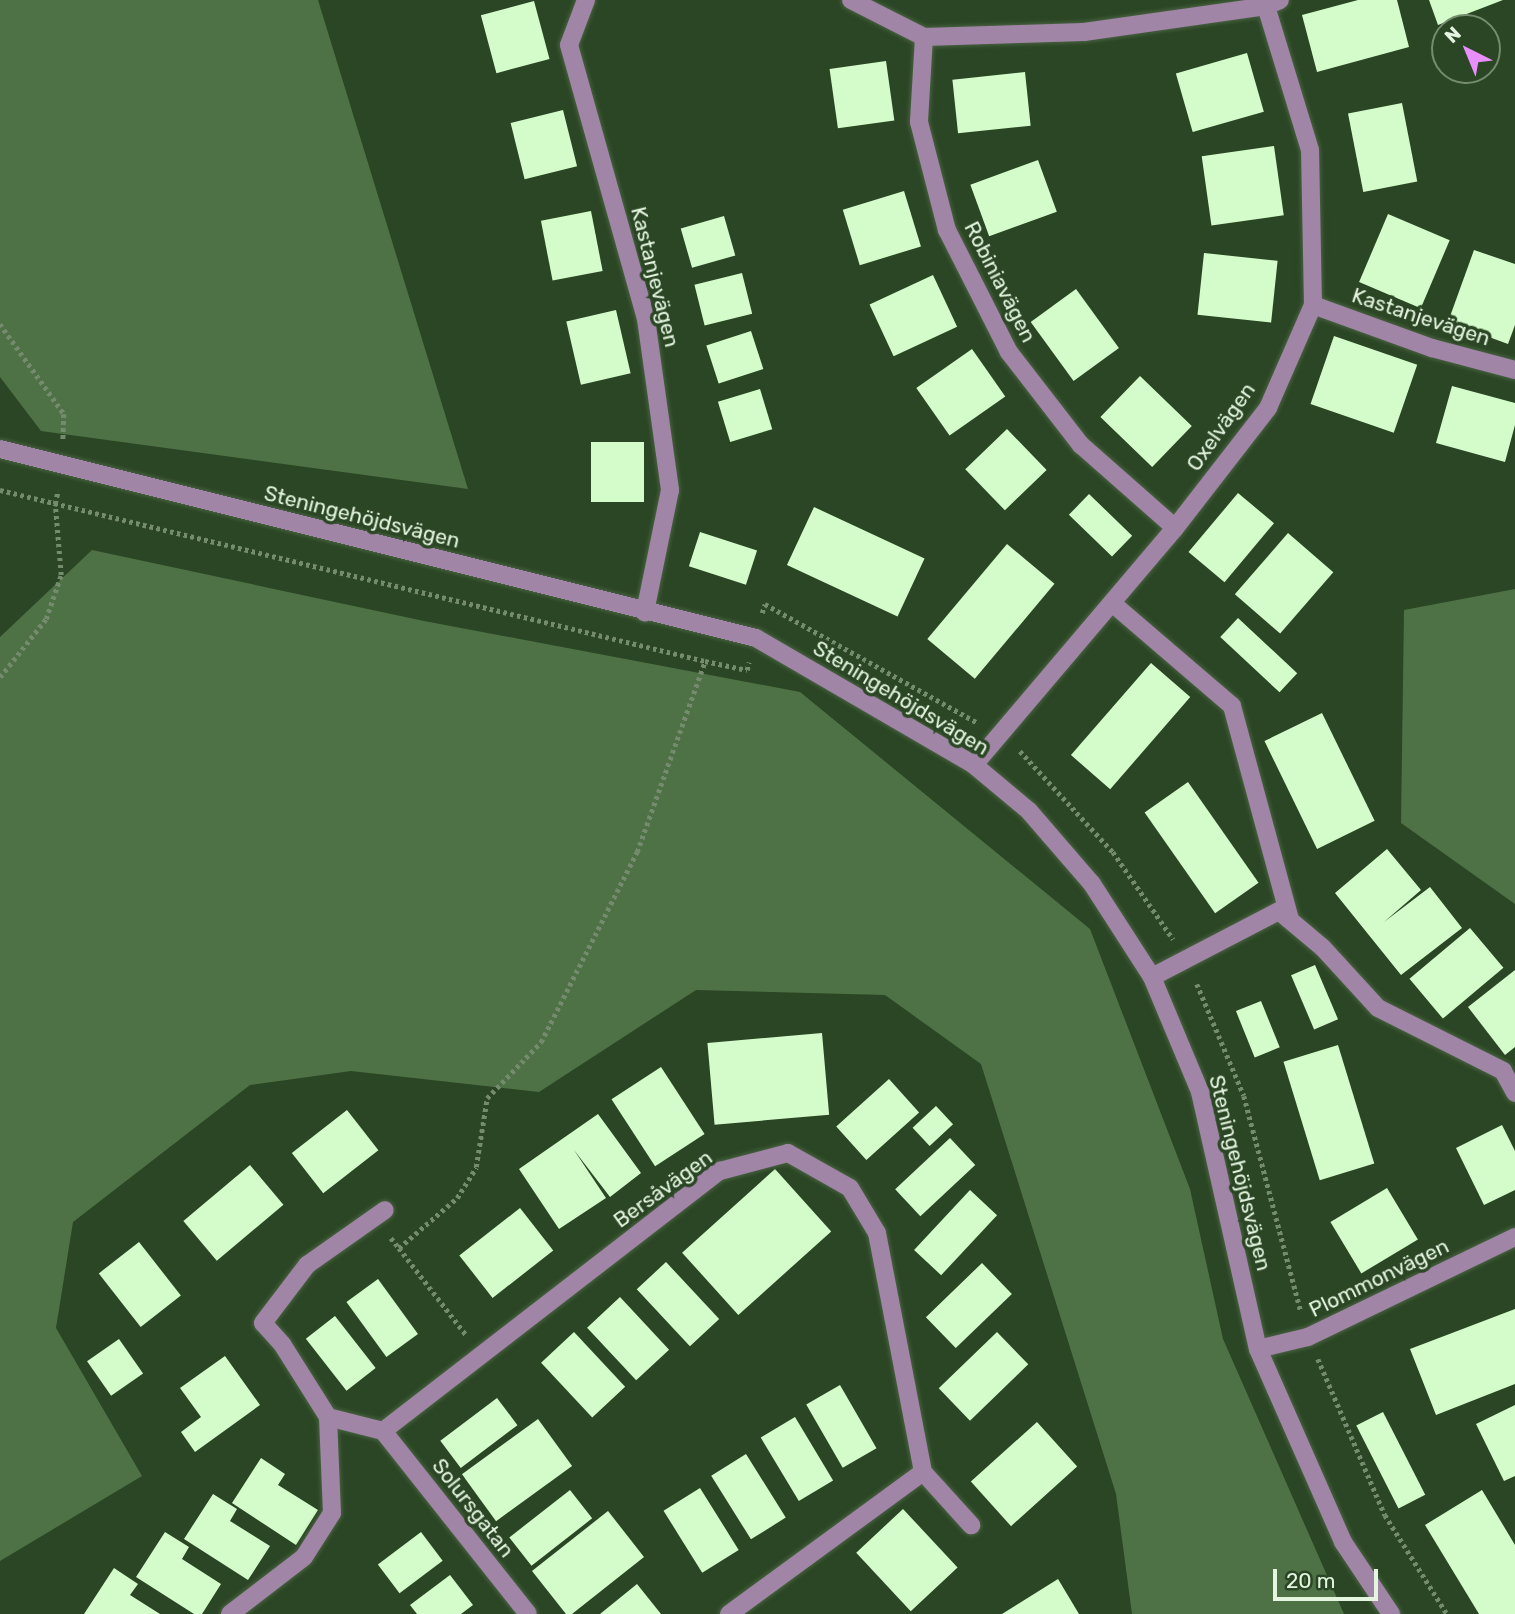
<!DOCTYPE html>
<meta charset="utf-8">
<style>
body{margin:0}
#map{position:relative;width:1515px;height:1614px;overflow:hidden;background:#2b4624;font-family:Rubik,sans-serif}
div>[style]{position:absolute}
.green>*{inset:0;background:#4e7246}
.building>*{inset:0;background:#d4fccb;transform-origin:0 0}
.path>*{height:4.5px;margin-top:-2.25px;transform-origin:0;background:repeating-linear-gradient(90deg,#748b6e 0 3.5px,transparent 0 7px)}
.roads{filter:drop-shadow(0 0 2px #496242) drop-shadow(0 0 2px #496242)}
.minor>*{height:18px;margin:-9px;padding:0 9px;transform-origin:9px;border-radius:9px;background:#a085a6}
span{translate:-50% -50%;white-space:nowrap;text-align:center;line-height:1.15;-webkit-text-stroke:7px #2b4624;paint-order:stroke}
.street-label{font-size:21px;color:#e4f5e0}
.north{position:absolute;left:1431px;top:14px;width:70px;height:70px;box-sizing:border-box;background:#2b4624;border:2px solid #758c6f;border-radius:50%;rotate:317deg;font-size:19px;font-weight:700;line-height:28px;text-align:center;color:#e4f5e0}
.north::after{content:'';display:block;margin:auto;width:24px;height:32px;background:#e98efe;clip-path:polygon(50% 0,100% 100%,50% 72%,0 100%)}
.scale{position:absolute;left:1273px;top:1569px;width:105px;height:32px;box-sizing:border-box;border:4px solid #e4f5e0;border-top:0;padding-left:9px;font-size:21px;line-height:24px;white-space:nowrap;color:#e4f5e0;-webkit-text-stroke:5px #2b4624;paint-order:stroke}
</style>
<div id="map">
<div class="green">
<div style="clip-path:polygon(0 0,318px 0,468px 489px,41px 431px,0 377px)"></div>
<div style="clip-path:polygon(92px 550px,424px 621px,800px 692px,1090px 929px,1190px 1189px,1223px 1339px,1344px 1614px,1132px 1614px,1116px 1494px,981px 1064px,885px 995px,696px 990px,539px 1092px,351px 1071px,250px 1085px,73px 1222px,56px 1328px,142px 1476px,0 1561px,0 637px)"></div>
<div style="clip-path:polygon(1515px 589px,1515px 904px,1401px 823px,1404px 610px)"></div>
</div>
<div class="building">
<div style="clip-path:polygon(1358px 0,1397px 0,1409px 47px,1317px 72px,1302px 15px)"></div>
<div style="clip-path:polygon(1429px 0,1503px 0,1438px 25px)"></div>
<div style="left:534px;top:1px;width:60px;height:55px;rotate:75deg"></div>
<div style="left:1247px;top:53px;width:61px;height:74px;rotate:74deg"></div>
<div style="left:886px;top:61px;width:60px;height:57px;rotate:82deg"></div>
<div style="left:1025px;top:72px;width:54px;height:73px;rotate:84deg"></div>
<div style="left:1402px;top:103px;width:80px;height:55px;rotate:79deg"></div>
<div style="left:563px;top:110px;width:58px;height:54px;rotate:76deg"></div>
<div style="left:1274px;top:146px;width:70px;height:73px;rotate:82deg"></div>
<div style="left:1038px;top:160px;width:55px;height:72px;rotate:70deg"></div>
<div style="left:904px;top:191px;width:58px;height:64px;rotate:73deg"></div>
<div style="left:591px;top:211px;width:61px;height:51px;rotate:79deg"></div>
<div style="left:1388px;top:214px;width:67px;height:74px;rotate:23deg"></div>
<div style="left:724px;top:216px;width:41px;height:45px;rotate:74deg"></div>
<div style="clip-path:polygon(1474px 250px,1515px 264px,1515px 325px,1508px 344px,1448px 322px)"></div>
<div style="left:1204px;top:253px;width:74px;height:62px;rotate:6deg"></div>
<div style="left:742px;top:273px;width:42px;height:49px;rotate:76deg"></div>
<div style="left:933px;top:275px;width:57px;height:70px;rotate:65deg"></div>
<div style="left:1076px;top:289px;width:73px;height:56px;rotate:54deg"></div>
<div style="left:616px;top:310px;width:65px;height:51px;rotate:77deg"></div>
<div style="left:751px;top:331px;width:40px;height:47px;rotate:72deg"></div>
<div style="left:1334px;top:336px;width:88px;height:72px;rotate:19deg"></div>
<div style="left:972px;top:349px;width:58px;height:68px;rotate:55deg"></div>
<div style="left:1140px;top:376px;width:72px;height:57px;rotate:44deg"></div>
<div style="clip-path:polygon(1452px 386px,1515px 403px,1515px 425px,1505px 462px,1436px 443px)"></div>
<div style="left:760px;top:389px;width:42px;height:44px;rotate:73deg"></div>
<div style="left:1007px;top:429px;width:57px;height:58px;rotate:46deg"></div>
<div style="left:591px;top:442px;width:53px;height:60px"></div>
<div style="left:1238px;top:493px;width:47px;height:77px;rotate:40deg"></div>
<div style="left:1089px;top:494px;width:60px;height:29px;rotate:44deg"></div>
<div style="left:814px;top:507px;width:122px;height:64px;rotate:25deg"></div>
<div style="left:700px;top:532px;width:60px;height:36px;rotate:18deg"></div>
<div style="left:1288px;top:533px;width:60px;height:81px;rotate:41deg"></div>
<div style="left:1007px;top:544px;width:62px;height:124px;rotate:40deg"></div>
<div style="left:1238px;top:618px;width:81px;height:26px;rotate:43deg"></div>
<div style="left:1151px;top:663px;width:52px;height:122px;rotate:41deg"></div>
<div style="left:1322px;top:713px;width:120px;height:64px;rotate:64deg"></div>
<div style="left:1188px;top:782px;width:123px;height:53px;rotate:55deg"></div>
<div style="clip-path:polygon(1387px 849px,1421px 890px,1384px 922px,1430px 887px,1462px 928px,1401px 975px,1335px 893px)"></div>
<div style="left:1470px;top:928px;width:52px;height:79px;rotate:50deg"></div>
<div style="left:1315px;top:965px;width:59px;height:26px;rotate:67deg"></div>
<div style="clip-path:polygon(1515px 970px,1515px 1047px,1505px 1055px,1468px 1007px)"></div>
<div style="left:1261px;top:1001px;width:50px;height:27px;rotate:68deg"></div>
<div style="left:822px;top:1033px;width:82px;height:115px;rotate:85deg"></div>
<div style="left:1338px;top:1045px;width:124px;height:57px;rotate:73deg"></div>
<div style="left:661px;top:1067px;width:80px;height:59px;rotate:57deg"></div>
<div style="left:889px;top:1079px;width:45px;height:71px;rotate:48deg"></div>
<div style="left:936px;top:1106px;width:25px;height:32px;rotate:47deg"></div>
<div style="left:347px;top:1110px;width:51px;height:70px;rotate:52deg"></div>
<div style="clip-path:polygon(598px 1114px,641px 1173px,610px 1197px,574px 1150px,606px 1198px,559px 1229px,519px 1169px)"></div>
<div style="clip-path:polygon(1502px 1125px,1515px 1151px,1515px 1190px,1484px 1205px,1456px 1148px)"></div>
<div style="left:950px;top:1138px;width:37px;height:75px;rotate:47deg"></div>
<div style="left:250px;top:1165px;width:52px;height:87px;rotate:50deg"></div>
<div style="left:775px;top:1169px;width:84px;height:125px;rotate:48deg"></div>
<div style="left:1387px;top:1188px;width:60px;height:66px;rotate:59deg"></div>
<div style="left:970px;top:1190px;width:37px;height:82px;rotate:43deg"></div>
<div style="left:520px;top:1208px;width:54px;height:77px;rotate:52deg"></div>
<div style="left:139px;top:1242px;width:68px;height:51px;rotate:52deg"></div>
<div style="left:666px;top:1262px;width:78px;height:40px;rotate:47deg"></div>
<div style="left:982px;top:1263px;width:43px;height:78px;rotate:46deg"></div>
<div style="left:378px;top:1279px;width:68px;height:39px;rotate:54deg"></div>
<div style="left:620px;top:1297px;width:72px;height:45px;rotate:47deg"></div>
<div style="clip-path:polygon(1515px 1309px,1515px 1384px,1436px 1415px,1410px 1349px)"></div>
<div style="left:335px;top:1316px;width:66px;height:37px;rotate:52deg"></div>
<div style="left:574px;top:1332px;width:75px;height:45px;rotate:47deg"></div>
<div style="left:997px;top:1332px;width:45px;height:81px;rotate:46deg"></div>
<div style="left:119px;top:1339px;width:42px;height:39px;rotate:55deg"></div>
<div style="clip-path:polygon(225px 1356px,260px 1405px,195px 1452px,181px 1432px,201px 1417px,180px 1388px)"></div>
<div style="left:840px;top:1385px;width:73px;height:39px;rotate:60deg"></div>
<div style="left:497px;top:1398px;width:34px;height:71px;rotate:53deg"></div>
<div style="clip-path:polygon(1515px 1405px,1515px 1476px,1504px 1481px,1476px 1424px)"></div>
<div style="left:1383px;top:1412px;width:93px;height:30px;rotate:63deg"></div>
<div style="left:795px;top:1417px;width:74px;height:40px;rotate:59deg"></div>
<div style="left:538px;top:1419px;width:58px;height:94px;rotate:54deg"></div>
<div style="left:1037px;top:1422px;width:60px;height:89px;rotate:48deg"></div>
<div style="left:746px;top:1454px;width:75px;height:41px;rotate:58deg"></div>
<div style="clip-path:polygon(261px 1458px,285px 1474px,278px 1485px,318px 1510px,296px 1545px,232px 1503px)"></div>
<div style="left:700px;top:1488px;width:73px;height:43px;rotate:58deg"></div>
<div style="left:570px;top:1490px;width:36px;height:77px;rotate:52deg"></div>
<div style="clip-path:polygon(1482px 1490px,1515px 1545px,1515px 1614px,1479px 1614px,1425px 1525px)"></div>
<div style="clip-path:polygon(213px 1494px,237px 1509px,230px 1521px,270px 1546px,248px 1580px,184px 1539px)"></div>
<div style="left:903px;top:1509px;width:80px;height:64px;rotate:47deg"></div>
<div style="clip-path:polygon(608px 1511px,644px 1557px,572px 1614px,566px 1614px,532px 1571px)"></div>
<div style="clip-path:polygon(165px 1532px,189px 1547px,182px 1559px,221px 1584px,202px 1614px,194px 1614px,136px 1577px)"></div>
<div style="left:421px;top:1532px;width:36px;height:54px;rotate:53deg"></div>
<div style="clip-path:polygon(114px 1568px,138px 1584px,130px 1595px,160px 1614px,84px 1614px)"></div>
<div style="clip-path:polygon(450px 1575px,473px 1605px,461px 1614px,417px 1614px,410px 1605px)"></div>
<div style="clip-path:polygon(1058px 1579px,1079px 1614px,1002px 1614px)"></div>
<div style="clip-path:polygon(637px 1584px,661px 1614px,600px 1614px)"></div>
</div>
<div class="path">
<div style="left:0;top:324px;width:110px;rotate:54.6deg"></div>
<div style="left:64px;top:414px;width:25px;rotate:92deg"></div>
<div style="left:0;top:490px;width:725px;rotate:13.63deg"></div>
<div style="left:705px;top:661px;width:43px;rotate:12.1deg"></div>
<div style="left:747px;top:670px;width:8px;rotate:-76deg"></div>
<div style="left:762px;top:613px;width:9px;rotate:-72deg"></div>
<div style="left:765px;top:604px;width:244px;rotate:29.2deg"></div>
<div style="left:0;top:677px;width:74px;rotate:-51.6deg"></div>
<div style="left:46px;top:619px;width:46px;rotate:-71.2deg"></div>
<div style="left:61px;top:575px;width:71px;rotate:-94.8deg"></div>
<div style="left:55px;top:504px;width:14px;rotate:-78deg"></div>
<div style="left:1020px;top:751px;width:137px;rotate:47.4deg"></div>
<div style="left:1113px;top:852px;width:106px;rotate:55.4deg"></div>
<div style="left:1197px;top:984px;width:121px;rotate:67.2deg"></div>
<div style="left:1244px;top:1096px;width:222px;rotate:75.2deg"></div>
<div style="left:391px;top:1238px;width:13px;rotate:51deg"></div>
<div style="left:399px;top:1248px;width:77px;rotate:-40.8deg"></div>
<div style="left:457px;top:1198px;width:36px;rotate:-58deg"></div>
<div style="left:476px;top:1167px;width:70px;rotate:-80.9deg"></div>
<div style="left:487px;top:1098px;width:78px;rotate:-46deg"></div>
<div style="left:541px;top:1042px;width:213px;rotate:-63.2deg"></div>
<div style="left:637px;top:852px;width:203px;rotate:-70.4deg"></div>
<div style="left:399px;top:1248px;width:111px;rotate:52.3deg"></div>
<div style="left:1318px;top:1359px;width:170px;rotate:66.8deg"></div>
<div style="left:1385px;top:1515px;width:117px;rotate:57.9deg"></div>
</div>
<div class="roads">
<div class="minor">
<div style="left:586px;top:0;width:48px;rotate:110.7deg"></div>
<div style="left:569px;top:45px;width:285px;rotate:74.3deg"></div>
<div style="left:646px;top:319px;width:173px;rotate:82deg"></div>
<div style="left:670px;top:490px;width:125px;rotate:101.6deg"></div>
<div style="left:851px;top:0;width:82px;rotate:26.9deg"></div>
<div style="left:924px;top:37px;width:160px;rotate:-1.8deg"></div>
<div style="left:1084px;top:32px;width:184px;rotate:-8.1deg"></div>
<div style="left:1266px;top:6px;width:15px;rotate:-23deg"></div>
<div style="left:924px;top:37px;width:85px;rotate:93.4deg"></div>
<div style="left:919px;top:122px;width:112px;rotate:75.5deg"></div>
<div style="left:947px;top:230px;width:137px;rotate:63.1deg"></div>
<div style="left:1009px;top:352px;width:118px;rotate:52.3deg"></div>
<div style="left:1081px;top:445px;width:125px;rotate:41.4deg"></div>
<div style="left:1313px;top:305px;width:127px;rotate:19.9deg"></div>
<div style="left:1432px;top:348px;width:86px;rotate:14.8deg"></div>
<div style="left:0;top:449px;width:779px;rotate:14.04deg"></div>
<div style="left:756px;top:638px;width:252px;rotate:30.2deg"></div>
<div style="left:974px;top:765px;width:72px;rotate:39.9deg"></div>
<div style="left:1029px;top:811px;width:96px;rotate:49.2deg"></div>
<div style="left:1092px;top:884px;width:111px;rotate:57.2deg"></div>
<div style="left:1152px;top:977px;width:125px;rotate:67.3deg"></div>
<div style="left:1200px;top:1092px;width:263px;rotate:77.3deg"></div>
<div style="left:1258px;top:1349px;width:211px;rotate:66.2deg"></div>
<div style="left:1343px;top:1542px;width:87px;rotate:56.3deg"></div>
<div style="left:1112px;top:603px;width:158px;rotate:40.6deg"></div>
<div style="left:1232px;top:706px;width:222px;rotate:74.8deg"></div>
<div style="left:974px;top:765px;width:311px;rotate:-49.7deg"></div>
<div style="left:1175px;top:528px;width:152px;rotate:-52.2deg"></div>
<div style="left:1268px;top:408px;width:112px;rotate:-66.4deg"></div>
<div style="left:1313px;top:305px;width:155px;rotate:-91.1deg"></div>
<div style="left:1310px;top:150px;width:151px;rotate:-107deg"></div>
<div style="left:1152px;top:977px;width:143px;rotate:-27.5deg"></div>
<div style="left:1279px;top:911px;width:57px;rotate:40.1deg"></div>
<div style="left:1323px;top:948px;width:81px;rotate:47.5deg"></div>
<div style="left:1378px;top:1008px;width:140px;rotate:26.7deg"></div>
<div style="left:1503px;top:1071px;width:25px;rotate:61deg"></div>
<div style="left:1258px;top:1349px;width:51px;rotate:-13.5deg"></div>
<div style="left:1308px;top:1337px;width:230px;rotate:-25.8deg"></div>
<div style="left:383px;top:1431px;width:426px;rotate:-37.7deg"></div>
<div style="left:720px;top:1171px;width:70px;rotate:-14.8deg"></div>
<div style="left:788px;top:1153px;width:71px;rotate:29.4deg"></div>
<div style="left:850px;top:1188px;width:52px;rotate:59deg"></div>
<div style="left:877px;top:1233px;width:243px;rotate:79.1deg"></div>
<div style="left:923px;top:1472px;width:72px;rotate:47.8deg"></div>
<div style="left:383px;top:1431px;width:57px;rotate:-165.7deg"></div>
<div style="left:328px;top:1417px;width:86px;rotate:-122.2deg"></div>
<div style="left:282px;top:1344px;width:28px;rotate:-132deg"></div>
<div style="left:263px;top:1323px;width:73px;rotate:-52.8deg"></div>
<div style="left:307px;top:1265px;width:95px;rotate:-35.2deg"></div>
<div style="left:383px;top:1431px;width:233px;rotate:51.6deg"></div>
<div style="left:230px;top:1614px;width:93px;rotate:-37.6deg"></div>
<div style="left:304px;top:1557px;width:52px;rotate:-57.5deg"></div>
<div style="left:332px;top:1513px;width:96px;rotate:-92.4deg"></div>
<div style="left:729px;top:1614px;width:240px;rotate:-36.2deg"></div>
</div>
</div>
<div class="street-label">
<span style="left:655px;top:277px;rotate:76deg">Kastanjevägen</span>
<span style="left:1000px;top:282px;rotate:63deg">Robiniavägen</span>
<span style="left:1421px;top:317px;rotate:18deg">Kastanjevägen</span>
<span style="left:1221px;top:427px;rotate:-55deg">Oxelvägen</span>
<span style="left:362px;top:517px;rotate:14deg">Steningehöjdsvägen</span>
<span style="left:901px;top:698px;rotate:31deg">Steningehöjdsvägen</span>
<span style="left:1240px;top:1173px;rotate:76deg">Steningehöjdsvägen</span>
<span style="left:663px;top:1189px;rotate:-36deg">Bersåvägen</span>
<span style="left:1379px;top:1278px;rotate:-26deg">Plommonvägen</span>
<span style="left:473px;top:1508px;rotate:52deg">Solursgatan</span>
</div>
<div class="north">N</div>
<div class="scale">20 m</div>
</div>
